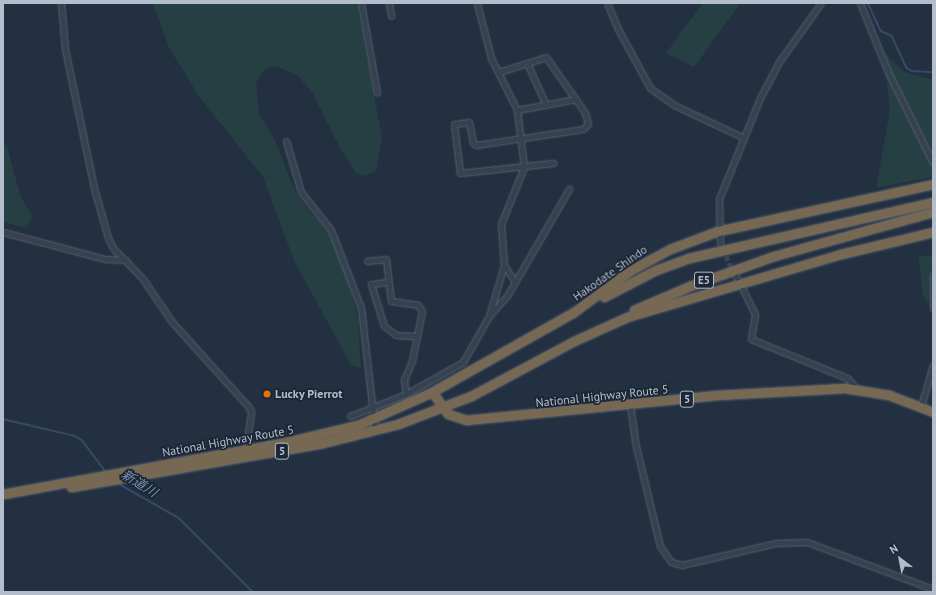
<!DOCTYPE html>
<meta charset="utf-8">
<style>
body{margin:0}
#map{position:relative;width:936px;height:595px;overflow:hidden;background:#233041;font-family:"PT Sans","Noto Sans JP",sans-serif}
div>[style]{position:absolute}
.green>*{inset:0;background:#253f42}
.stream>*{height:1.5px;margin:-0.75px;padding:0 0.75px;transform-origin:0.75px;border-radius:0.75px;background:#354b69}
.street-tunnel>*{height:5px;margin-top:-2.5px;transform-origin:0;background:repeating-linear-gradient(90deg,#394556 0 5px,transparent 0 7.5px)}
.roads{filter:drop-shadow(0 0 1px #55606e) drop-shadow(0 0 1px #55606e)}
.street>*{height:5px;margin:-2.5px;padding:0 2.5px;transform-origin:2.5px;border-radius:2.5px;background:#374250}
.highway>*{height:9px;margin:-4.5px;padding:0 4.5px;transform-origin:4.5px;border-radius:4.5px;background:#776853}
.dots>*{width:11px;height:11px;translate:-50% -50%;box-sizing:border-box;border:2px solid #1c2735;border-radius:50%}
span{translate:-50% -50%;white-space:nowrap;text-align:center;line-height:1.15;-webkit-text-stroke:3.5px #1c2735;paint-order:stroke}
.shield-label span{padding:1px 3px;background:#1c2735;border:1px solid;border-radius:3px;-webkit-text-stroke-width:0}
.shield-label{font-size:11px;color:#b3bdcb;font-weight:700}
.street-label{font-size:12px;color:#b3bdcb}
.poi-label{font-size:12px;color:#b3bdcb;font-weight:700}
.left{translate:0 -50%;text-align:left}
.water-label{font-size:13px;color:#7993b5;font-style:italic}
.frame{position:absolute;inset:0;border:4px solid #b3bdcb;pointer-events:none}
.north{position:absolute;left:880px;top:539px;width:40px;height:40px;-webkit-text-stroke:3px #1c2735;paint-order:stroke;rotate:328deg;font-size:11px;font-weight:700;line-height:16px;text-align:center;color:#b3bdcb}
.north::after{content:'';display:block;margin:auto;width:14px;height:18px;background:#b3bdcb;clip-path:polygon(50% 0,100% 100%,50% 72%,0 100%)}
</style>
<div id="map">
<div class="green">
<div style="clip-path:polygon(153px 3px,357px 3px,382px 137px,376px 171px,365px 176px,356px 173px,340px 148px,312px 92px,296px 74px,275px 66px,264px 70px,256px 83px,259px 114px,274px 138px,292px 183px,301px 200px,331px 236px,342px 257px,358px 318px,361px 368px,351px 365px,295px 263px,263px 177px,199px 96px,169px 48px)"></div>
<div style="clip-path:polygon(703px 3px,741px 3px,694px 67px,666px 53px)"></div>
<div style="clip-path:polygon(883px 51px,904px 72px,933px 80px,933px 177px,876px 188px,890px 110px)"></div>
<div style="clip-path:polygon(3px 142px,7px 147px,21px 198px,33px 216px,26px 228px,3px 222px)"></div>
<div style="clip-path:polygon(933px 255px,929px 301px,926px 301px,922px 293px,919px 256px)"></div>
</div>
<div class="stream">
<div style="left:868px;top:3px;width:31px;rotate:65deg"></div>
<div style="left:881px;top:31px;width:12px;rotate:24deg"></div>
<div style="left:892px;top:36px;width:35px;rotate:65deg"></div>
<div style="left:907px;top:68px;width:6px;rotate:31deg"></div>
<div style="left:912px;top:71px;width:21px;rotate:3deg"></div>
<div style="left:3px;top:419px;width:74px;rotate:13.3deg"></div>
<div style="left:75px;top:436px;width:8px;rotate:30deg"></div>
<div style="left:82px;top:440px;width:40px;rotate:53deg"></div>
<div style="left:117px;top:483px;width:71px;rotate:29.4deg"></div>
<div style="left:179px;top:518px;width:105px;rotate:45deg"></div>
</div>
<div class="street-tunnel">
<div style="left:723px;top:249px;width:24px;rotate:66deg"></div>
</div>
<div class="roads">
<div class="street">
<div style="left:61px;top:3px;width:46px;rotate:85deg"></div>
<div style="left:65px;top:49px;width:146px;rotate:78.2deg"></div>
<div style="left:95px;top:192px;width:48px;rotate:74.2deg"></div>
<div style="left:108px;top:238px;width:11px;rotate:63deg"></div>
<div style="left:113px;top:248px;width:43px;rotate:45.9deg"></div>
<div style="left:143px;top:279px;width:52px;rotate:56deg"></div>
<div style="left:172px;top:322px;width:113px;rotate:47.9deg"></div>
<div style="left:248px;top:406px;width:7px;rotate:63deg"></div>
<div style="left:251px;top:412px;width:28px;rotate:98deg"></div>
<div style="left:247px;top:440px;width:11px;rotate:75deg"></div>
<div style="left:361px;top:3px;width:91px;rotate:79.9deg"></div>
<div style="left:389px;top:3px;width:13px;rotate:81deg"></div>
<div style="left:607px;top:3px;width:28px;rotate:67deg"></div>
<div style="left:618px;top:29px;width:67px;rotate:61.5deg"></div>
<div style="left:650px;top:88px;width:29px;rotate:35deg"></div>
<div style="left:674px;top:105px;width:77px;rotate:25.2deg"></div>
<div style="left:860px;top:3px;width:74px;rotate:67.9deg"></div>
<div style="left:888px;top:72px;width:102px;rotate:63.7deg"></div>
<div style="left:527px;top:63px;width:46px;rotate:65.7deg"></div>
<div style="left:499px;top:72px;width:49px;rotate:-17.7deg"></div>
<div style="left:546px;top:57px;width:68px;rotate:55.1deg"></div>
<div style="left:585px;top:113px;width:11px;rotate:75deg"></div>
<div style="left:588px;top:124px;width:7px;rotate:135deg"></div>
<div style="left:583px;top:129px;width:108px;rotate:171.5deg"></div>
<div style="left:476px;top:145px;width:4px;rotate:-146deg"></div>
<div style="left:473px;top:143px;width:21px;rotate:-101deg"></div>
<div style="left:469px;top:122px;width:15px;rotate:172deg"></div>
<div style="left:454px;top:124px;width:49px;rotate:83deg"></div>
<div style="left:460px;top:173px;width:94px;rotate:-6.1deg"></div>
<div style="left:517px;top:110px;width:60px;rotate:-10.6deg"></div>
<div style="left:286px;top:141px;width:53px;rotate:73.6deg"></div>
<div style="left:301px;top:192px;width:48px;rotate:51.7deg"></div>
<div style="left:331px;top:230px;width:84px;rotate:69deg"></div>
<div style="left:361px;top:308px;width:123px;rotate:83.5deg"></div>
<div style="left:3px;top:232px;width:106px;rotate:14.8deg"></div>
<div style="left:105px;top:259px;width:21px;rotate:3deg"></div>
<div style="left:720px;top:243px;width:44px;rotate:-91.3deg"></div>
<div style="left:719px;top:199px;width:109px;rotate:-67.9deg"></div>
<div style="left:760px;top:98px;width:41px;rotate:-62.2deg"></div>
<div style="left:779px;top:62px;width:72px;rotate:-54.6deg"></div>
<div style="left:367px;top:261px;width:19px;rotate:-6deg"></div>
<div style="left:386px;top:259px;width:42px;rotate:83.2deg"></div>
<div style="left:391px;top:301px;width:27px;rotate:8deg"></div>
<div style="left:418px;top:305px;width:7px;rotate:56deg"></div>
<div style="left:422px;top:311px;width:51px;rotate:101.3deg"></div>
<div style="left:412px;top:361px;width:21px;rotate:113deg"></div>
<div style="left:404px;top:380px;width:14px;rotate:82deg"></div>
<div style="left:504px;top:265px;width:20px;rotate:57deg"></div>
<div style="left:933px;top:275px;width:33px;rotate:90deg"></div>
<div style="left:736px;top:276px;width:42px;rotate:63.4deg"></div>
<div style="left:755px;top:314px;width:25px;rotate:99deg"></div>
<div style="left:751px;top:339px;width:104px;rotate:22.1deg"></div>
<div style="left:847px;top:378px;width:8px;rotate:45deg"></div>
<div style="left:853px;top:384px;width:5px;rotate:90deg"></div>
<div style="left:388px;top:282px;width:17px;rotate:173deg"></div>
<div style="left:371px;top:284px;width:44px;rotate:72.8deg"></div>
<div style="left:384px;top:326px;width:15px;rotate:37deg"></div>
<div style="left:396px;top:335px;width:19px;rotate:3deg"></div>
<div style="left:489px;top:316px;width:27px;rotate:-48deg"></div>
<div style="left:507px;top:296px;width:124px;rotate:-59.9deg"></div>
<div style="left:630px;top:405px;width:37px;rotate:82deg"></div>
<div style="left:635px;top:442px;width:107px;rotate:76.5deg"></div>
<div style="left:660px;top:546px;width:19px;rotate:55deg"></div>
<div style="left:671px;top:562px;width:11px;rotate:15deg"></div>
<div style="left:682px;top:565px;width:97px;rotate:-13.2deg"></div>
<div style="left:776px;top:543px;width:31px;rotate:-2deg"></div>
<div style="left:807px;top:542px;width:134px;rotate:20.5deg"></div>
<div style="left:921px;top:406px;width:43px;rotate:-73.7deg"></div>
<div style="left:350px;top:416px;width:60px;rotate:-21.4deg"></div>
<div style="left:406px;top:394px;width:65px;rotate:-29.3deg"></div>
<div style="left:463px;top:362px;width:53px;rotate:-60.5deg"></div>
<div style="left:489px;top:316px;width:53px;rotate:-73.6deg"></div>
<div style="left:504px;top:265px;width:41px;rotate:-94.2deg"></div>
<div style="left:501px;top:224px;width:61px;rotate:-68deg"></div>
<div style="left:524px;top:167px;width:57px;rotate:-97deg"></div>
<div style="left:517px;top:110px;width:58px;rotate:-116.6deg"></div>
<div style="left:491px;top:58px;width:57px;rotate:-104.3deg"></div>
</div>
<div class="highway">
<div style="left:604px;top:297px;width:59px;rotate:-27.4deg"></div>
<div style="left:656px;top:270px;width:35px;rotate:-20deg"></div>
<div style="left:689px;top:258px;width:250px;rotate:-12.9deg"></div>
<div style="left:634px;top:310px;width:61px;rotate:-23.2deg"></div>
<div style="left:690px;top:286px;width:89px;rotate:-19.7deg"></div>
<div style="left:774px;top:256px;width:165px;rotate:-15.5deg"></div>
<div style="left:432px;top:392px;width:27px;rotate:54deg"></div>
<div style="left:448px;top:414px;width:19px;rotate:18deg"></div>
<div style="left:466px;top:420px;width:252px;rotate:-5.7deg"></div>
<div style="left:717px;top:395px;width:128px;rotate:-3.1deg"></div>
<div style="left:845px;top:388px;width:45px;rotate:9deg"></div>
<div style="left:889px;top:395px;width:47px;rotate:21.1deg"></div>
<div style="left:71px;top:487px;width:256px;rotate:-9.9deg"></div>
<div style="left:323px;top:443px;width:77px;rotate:-14.2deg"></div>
<div style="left:398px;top:424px;width:78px;rotate:-21deg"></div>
<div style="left:471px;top:396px;width:117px;rotate:-28.1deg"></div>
<div style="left:574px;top:341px;width:58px;rotate:-24.4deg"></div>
<div style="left:627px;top:317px;width:223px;rotate:-16.4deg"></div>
<div style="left:841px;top:254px;width:95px;rotate:-13.4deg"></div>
<div style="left:3px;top:494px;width:289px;rotate:-10.4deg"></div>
<div style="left:287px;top:442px;width:73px;rotate:-13.5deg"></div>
<div style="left:358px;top:425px;width:81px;rotate:-24deg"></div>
<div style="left:432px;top:392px;width:163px;rotate:-29.4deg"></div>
<div style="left:574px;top:312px;width:71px;rotate:-36.4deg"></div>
<div style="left:631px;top:270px;width:44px;rotate:-28.3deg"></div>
<div style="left:670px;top:249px;width:51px;rotate:-20.6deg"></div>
<div style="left:718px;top:231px;width:220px;rotate:-12.3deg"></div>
</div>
</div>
<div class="dots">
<div style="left:267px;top:394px;background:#e8710a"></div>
</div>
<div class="shield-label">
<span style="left:704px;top:280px">E5</span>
<span style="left:687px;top:399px">5</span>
<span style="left:282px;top:451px">5</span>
</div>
<div class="street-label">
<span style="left:610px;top:273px;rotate:-35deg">Hakodate Shindo</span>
<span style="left:602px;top:396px;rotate:-6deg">National Highway Route 5</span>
<span style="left:228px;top:441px;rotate:-10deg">National Highway Route 5</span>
</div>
<div class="poi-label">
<span class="left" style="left:275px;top:394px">Lucky Pierrot</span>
</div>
<div class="water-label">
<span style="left:139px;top:484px;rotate:32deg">新道川</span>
</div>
<div class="frame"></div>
<div class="north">N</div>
</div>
